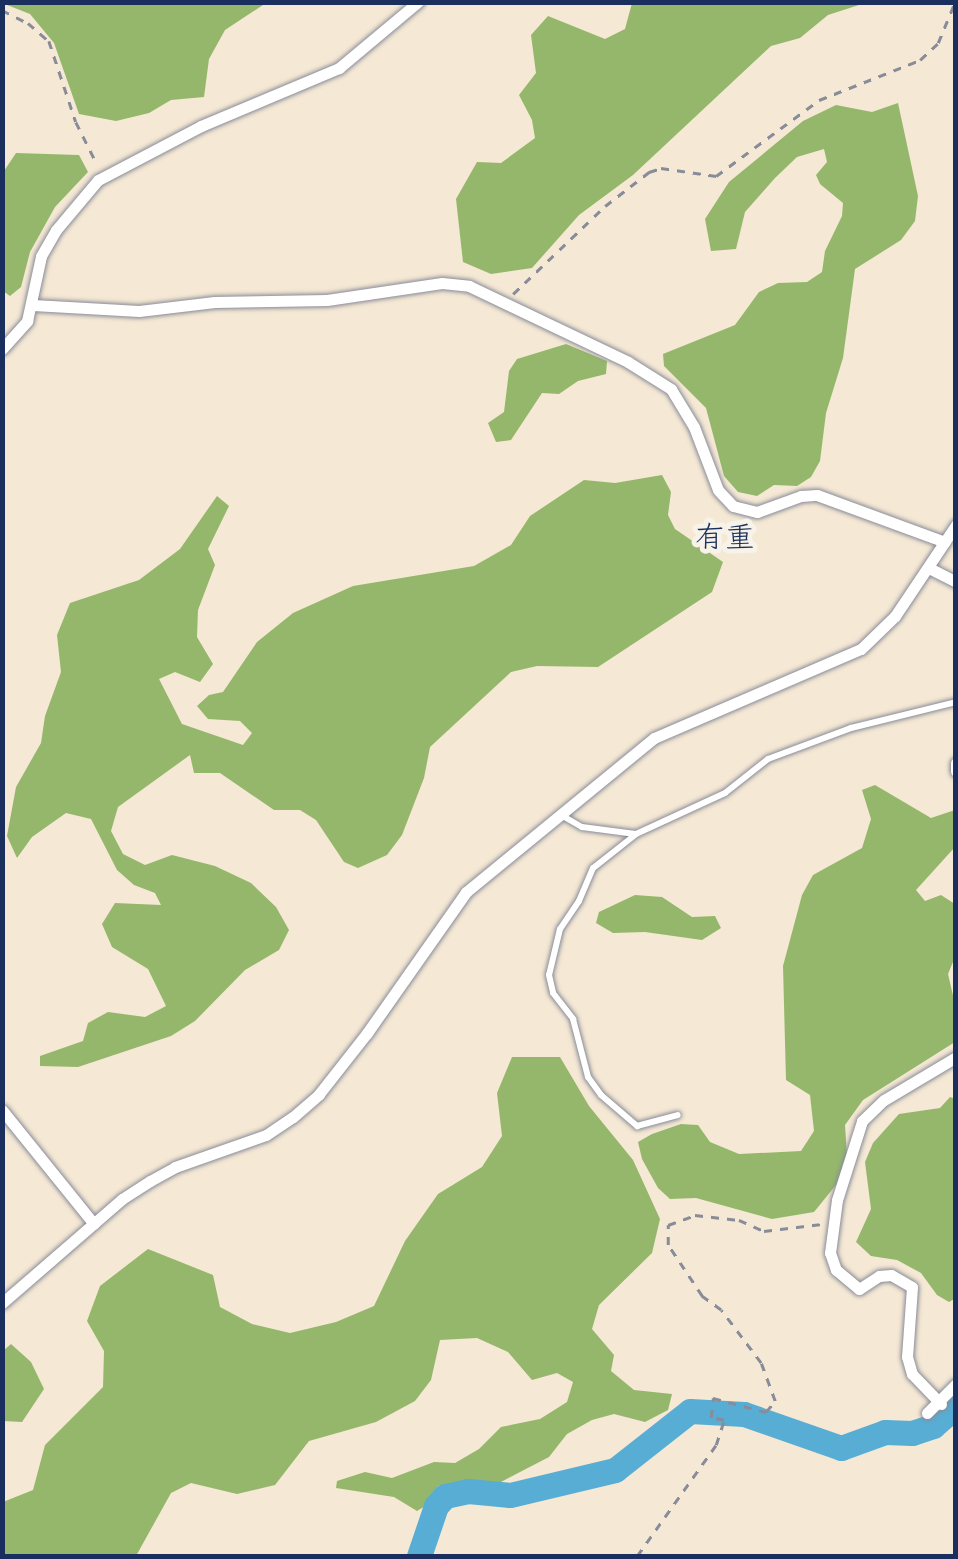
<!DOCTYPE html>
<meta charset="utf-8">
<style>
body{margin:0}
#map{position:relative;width:958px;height:1559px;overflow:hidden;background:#f5e8d4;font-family:"Shantell Sans","Klee One",sans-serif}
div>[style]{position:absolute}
.forest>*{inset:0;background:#95b76b}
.river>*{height:25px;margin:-12.5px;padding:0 12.5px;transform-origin:12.5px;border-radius:12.5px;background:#58add4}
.path>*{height:2.5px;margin-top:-1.25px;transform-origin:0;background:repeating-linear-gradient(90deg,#888c99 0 8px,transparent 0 16px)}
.roads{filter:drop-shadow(0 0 2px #888c99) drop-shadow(0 0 2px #888c99)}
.service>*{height:6px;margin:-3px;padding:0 3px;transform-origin:3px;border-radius:3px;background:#fff}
.minor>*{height:11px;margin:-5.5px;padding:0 5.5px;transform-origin:5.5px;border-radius:5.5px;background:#fff}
span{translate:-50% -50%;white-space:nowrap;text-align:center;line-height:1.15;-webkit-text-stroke:10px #f7f3e8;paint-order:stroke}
.neighbourhood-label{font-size:30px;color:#1b2f5e}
.frame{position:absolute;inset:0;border:5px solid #1b2f5e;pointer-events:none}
</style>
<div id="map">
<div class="forest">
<div style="clip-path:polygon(2px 3px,3px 2px,266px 3px,225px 30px,209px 59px,204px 97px,171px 100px,149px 113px,116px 121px,79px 114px,54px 43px,30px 14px)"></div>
<div style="clip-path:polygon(632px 3px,865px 3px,828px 15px,800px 38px,771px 46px,633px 175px,579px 215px,532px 268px,491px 274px,463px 262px,456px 199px,477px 162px,501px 163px,535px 138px,532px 120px,519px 95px,536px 73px,531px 35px,548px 16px,605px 39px,625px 29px)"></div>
<div style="clip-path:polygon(898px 103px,918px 196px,915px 221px,901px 240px,855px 269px,843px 358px,826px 413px,820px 461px,811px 477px,797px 486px,774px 485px,757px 496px,738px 492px,724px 476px,706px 408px,664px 366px,663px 354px,735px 325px,759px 292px,778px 283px,807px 282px,822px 272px,825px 251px,842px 216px,843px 203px,820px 184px,816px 175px,827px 162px,824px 149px,797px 157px,775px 178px,745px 212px,736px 249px,711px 251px,705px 219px,729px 182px,803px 121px,836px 105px,872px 112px)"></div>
<div style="clip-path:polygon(16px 153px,79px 155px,88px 172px,55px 207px,30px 252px,21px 287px,10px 296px,3px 291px,2px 174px)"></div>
<div style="clip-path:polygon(566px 344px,607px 361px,606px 374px,578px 381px,559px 394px,542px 393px,511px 440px,496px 442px,488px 423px,504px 412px,509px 371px,517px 359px)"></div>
<div style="clip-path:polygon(662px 475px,671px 492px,668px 515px,675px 529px,723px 562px,712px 592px,598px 667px,537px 666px,511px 672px,430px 747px,424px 778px,402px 835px,387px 855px,358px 868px,344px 862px,316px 820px,300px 810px,274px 810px,220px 773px,194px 773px,190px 755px,118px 807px,111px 831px,123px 854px,145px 865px,172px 855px,215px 866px,251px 883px,276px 907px,289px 930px,279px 950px,245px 970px,195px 1021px,171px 1036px,78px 1067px,40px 1066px,40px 1056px,83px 1041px,88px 1023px,108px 1012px,145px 1017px,166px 1006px,148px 969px,112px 947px,102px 924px,115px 903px,161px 905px,155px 893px,134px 885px,117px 870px,91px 819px,66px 813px,32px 837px,17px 858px,7px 836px,16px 787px,41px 743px,45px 716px,61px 672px,57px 635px,70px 603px,139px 580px,180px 549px,217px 496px,229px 506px,208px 549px,215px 565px,198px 610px,197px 637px,213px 664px,200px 682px,175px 672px,159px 679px,182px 724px,243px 745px,252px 733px,240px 721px,208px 719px,197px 706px,209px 695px,223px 692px,257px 642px,293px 613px,353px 586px,474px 566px,511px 545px,530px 516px,584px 480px,615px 483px)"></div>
<div style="clip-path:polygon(875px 785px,931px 818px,955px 810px,955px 847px,916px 890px,925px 901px,941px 895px,955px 904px,955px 957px,948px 974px,955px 1004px,955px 1042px,863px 1100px,845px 1125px,847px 1155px,836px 1185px,814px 1212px,772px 1219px,696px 1198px,670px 1199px,658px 1188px,642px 1159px,638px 1142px,652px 1134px,681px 1124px,698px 1125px,710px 1142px,739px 1154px,801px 1151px,814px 1131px,810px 1095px,786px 1080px,783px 966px,802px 895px,813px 875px,862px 848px,871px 819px,862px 790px)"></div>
<div style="clip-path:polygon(635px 895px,662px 897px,692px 917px,715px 916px,721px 928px,702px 940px,645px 932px,613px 933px,596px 923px,599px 912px)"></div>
<div style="clip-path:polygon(512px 1057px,560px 1057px,589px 1106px,633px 1160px,660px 1219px,652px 1253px,599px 1305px,592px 1329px,614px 1355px,611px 1371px,634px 1390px,672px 1394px,668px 1410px,645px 1422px,614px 1414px,592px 1420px,567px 1434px,549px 1457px,499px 1483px,466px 1481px,438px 1486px,427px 1505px,417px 1511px,394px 1497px,336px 1488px,337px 1481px,365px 1472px,392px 1478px,434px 1462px,455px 1463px,479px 1449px,501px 1427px,540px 1419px,567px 1402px,573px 1382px,557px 1373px,532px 1380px,508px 1352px,477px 1338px,440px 1340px,431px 1380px,415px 1401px,376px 1422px,309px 1441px,275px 1485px,237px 1494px,191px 1483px,171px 1493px,136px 1556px,3px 1556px,3px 1502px,33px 1490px,45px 1445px,103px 1387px,104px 1351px,87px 1321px,100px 1286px,148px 1249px,213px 1275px,220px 1307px,252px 1324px,290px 1333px,336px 1322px,374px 1306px,405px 1241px,438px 1194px,482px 1167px,502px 1136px,497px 1093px)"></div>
<div style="clip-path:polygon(950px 1097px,956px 1099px,956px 1298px,949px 1302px,937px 1295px,921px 1273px,897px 1260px,871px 1256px,856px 1242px,871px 1209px,865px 1162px,873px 1143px,899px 1114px,940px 1108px)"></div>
<div style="clip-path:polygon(11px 1344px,31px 1362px,44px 1389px,22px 1422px,3px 1421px,3px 1351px)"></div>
</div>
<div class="river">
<div style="left:419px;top:1556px;width:53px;rotate:-71.2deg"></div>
<div style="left:436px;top:1506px;width:13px;rotate:-48deg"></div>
<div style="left:445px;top:1496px;width:24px;rotate:-12deg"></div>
<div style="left:468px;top:1491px;width:42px;rotate:5.4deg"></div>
<div style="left:510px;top:1495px;width:108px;rotate:-13.4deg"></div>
<div style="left:615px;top:1470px;width:95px;rotate:-38.2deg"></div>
<div style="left:690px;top:1411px;width:54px;rotate:3.2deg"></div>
<div style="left:744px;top:1414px;width:103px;rotate:19.3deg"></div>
<div style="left:841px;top:1448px;width:47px;rotate:-20deg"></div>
<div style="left:885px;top:1432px;width:27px;rotate:2deg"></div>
<div style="left:912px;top:1433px;width:22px;rotate:-18deg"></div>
<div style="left:933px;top:1426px;width:30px;rotate:-41deg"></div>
</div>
<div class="path">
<div style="left:2px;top:10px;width:29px;rotate:27deg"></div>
<div style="left:28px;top:23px;width:28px;rotate:41deg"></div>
<div style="left:49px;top:41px;width:85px;rotate:71.6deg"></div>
<div style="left:76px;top:122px;width:47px;rotate:63.4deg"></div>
<div style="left:513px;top:294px;width:127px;rotate:-43.7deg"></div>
<div style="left:605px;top:206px;width:56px;rotate:-37.7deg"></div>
<div style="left:649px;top:172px;width:13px;rotate:-18deg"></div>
<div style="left:661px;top:168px;width:56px;rotate:8.3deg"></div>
<div style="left:716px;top:176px;width:128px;rotate:-36.4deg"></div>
<div style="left:819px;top:100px;width:109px;rotate:-21.6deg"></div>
<div style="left:920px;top:60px;width:25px;rotate:-43deg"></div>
<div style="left:938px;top:43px;width:44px;rotate:-67.5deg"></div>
<div style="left:637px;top:1556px;width:136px;rotate:-54.6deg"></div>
<div style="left:716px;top:1445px;width:26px;rotate:-72deg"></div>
<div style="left:724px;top:1420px;width:13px;rotate:-171deg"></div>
<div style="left:711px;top:1418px;width:20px;rotate:-84deg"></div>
<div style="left:713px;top:1398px;width:55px;rotate:14.8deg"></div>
<div style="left:766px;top:1412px;width:14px;rotate:-51deg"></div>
<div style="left:775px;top:1401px;width:40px;rotate:-110.2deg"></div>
<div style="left:761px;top:1363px;width:66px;rotate:-127deg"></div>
<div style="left:721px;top:1310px;width:24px;rotate:-144deg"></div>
<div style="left:702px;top:1296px;width:61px;rotate:-123.7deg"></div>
<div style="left:668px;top:1245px;width:20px;rotate:-90deg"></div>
<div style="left:668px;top:1225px;width:29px;rotate:-20deg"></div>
<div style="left:695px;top:1215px;width:44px;rotate:6.5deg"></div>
<div style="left:739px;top:1220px;width:27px;rotate:24deg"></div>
<div style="left:764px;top:1231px;width:58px;rotate:-6.9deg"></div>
</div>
<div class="roads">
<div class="service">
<div style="left:561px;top:815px;width:24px;rotate:30deg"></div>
<div style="left:582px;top:827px;width:54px;rotate:7.4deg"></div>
<div style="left:636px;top:834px;width:98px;rotate:-24.7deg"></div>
<div style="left:725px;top:793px;width:55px;rotate:-38.3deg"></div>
<div style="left:768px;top:759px;width:89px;rotate:-20.5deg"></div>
<div style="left:851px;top:728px;width:108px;rotate:-13.9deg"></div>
<div style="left:635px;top:835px;width:53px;rotate:141.8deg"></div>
<div style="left:593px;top:868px;width:36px;rotate:113deg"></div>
<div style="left:579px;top:901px;width:34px;rotate:124deg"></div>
<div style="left:560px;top:929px;width:47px;rotate:103.4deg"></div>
<div style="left:549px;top:975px;width:18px;rotate:77deg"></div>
<div style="left:553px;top:993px;width:33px;rotate:52deg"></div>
<div style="left:573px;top:1019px;width:60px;rotate:75.5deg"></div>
<div style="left:588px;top:1077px;width:22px;rotate:54deg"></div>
<div style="left:601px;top:1095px;width:48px;rotate:40.7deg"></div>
<div style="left:637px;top:1126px;width:42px;rotate:-15deg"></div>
</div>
<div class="minor">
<div style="left:33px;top:305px;width:106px;rotate:3.2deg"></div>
<div style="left:139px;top:311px;width:76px;rotate:-6.8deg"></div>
<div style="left:214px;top:302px;width:113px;rotate:-1deg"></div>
<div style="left:327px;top:300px;width:116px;rotate:-8.4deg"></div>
<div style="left:442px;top:283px;width:27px;rotate:6deg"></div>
<div style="left:469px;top:286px;width:176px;rotate:25.5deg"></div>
<div style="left:628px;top:362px;width:51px;rotate:32.1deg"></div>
<div style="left:671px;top:389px;width:44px;rotate:58.8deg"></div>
<div style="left:694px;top:427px;width:67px;rotate:69.1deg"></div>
<div style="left:718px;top:490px;width:22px;rotate:47deg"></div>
<div style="left:733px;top:506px;width:25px;rotate:14deg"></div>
<div style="left:757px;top:512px;width:47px;rotate:-20deg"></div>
<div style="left:801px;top:496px;width:16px;rotate:-4deg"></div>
<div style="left:817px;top:495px;width:136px;rotate:20.2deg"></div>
<div style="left:2px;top:349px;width:38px;rotate:-48deg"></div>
<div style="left:27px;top:321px;width:66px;rotate:-77.8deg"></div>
<div style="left:41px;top:256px;width:30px;rotate:-60deg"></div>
<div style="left:56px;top:230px;width:65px;rotate:-50deg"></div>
<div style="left:98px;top:180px;width:116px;rotate:-27.7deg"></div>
<div style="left:201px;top:126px;width:150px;rotate:-22.8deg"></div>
<div style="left:339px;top:68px;width:103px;rotate:-39.9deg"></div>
<div style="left:929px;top:568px;width:30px;rotate:27deg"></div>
<div style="left:956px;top:763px;width:8px;rotate:90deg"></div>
<div style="left:2px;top:1110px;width:146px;rotate:51.1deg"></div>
<div style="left:2px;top:1303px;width:159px;rotate:-40.9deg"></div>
<div style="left:122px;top:1199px;width:33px;rotate:-33deg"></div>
<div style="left:150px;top:1181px;width:29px;rotate:-29deg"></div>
<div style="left:175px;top:1167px;width:96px;rotate:-19.4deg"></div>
<div style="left:266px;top:1135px;width:32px;rotate:-34deg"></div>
<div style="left:293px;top:1117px;width:35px;rotate:-41deg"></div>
<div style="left:319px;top:1094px;width:78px;rotate:-51.8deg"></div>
<div style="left:367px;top:1033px;width:172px;rotate:-54.9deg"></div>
<div style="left:466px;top:892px;width:243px;rotate:-39.3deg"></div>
<div style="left:654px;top:738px;width:225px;rotate:-23.3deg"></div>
<div style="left:861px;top:649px;width:47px;rotate:-44.1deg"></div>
<div style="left:895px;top:616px;width:110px;rotate:-56.2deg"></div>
<div style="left:941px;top:1404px;width:42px;rotate:-134deg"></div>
<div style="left:912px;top:1374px;width:18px;rotate:-106deg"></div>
<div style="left:907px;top:1357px;width:70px;rotate:-85.9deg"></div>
<div style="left:912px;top:1287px;width:24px;rotate:-150deg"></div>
<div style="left:891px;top:1275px;width:12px;rotate:175deg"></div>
<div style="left:879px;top:1276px;width:24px;rotate:147deg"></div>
<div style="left:859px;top:1289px;width:30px;rotate:-140deg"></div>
<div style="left:836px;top:1270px;width:18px;rotate:-109deg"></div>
<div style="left:830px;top:1253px;width:53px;rotate:-82.5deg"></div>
<div style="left:837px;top:1200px;width:83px;rotate:-72.4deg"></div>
<div style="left:862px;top:1121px;width:30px;rotate:-44deg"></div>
<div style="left:884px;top:1100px;width:84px;rotate:-30.8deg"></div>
<div style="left:927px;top:1413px;width:41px;rotate:-45deg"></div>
</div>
</div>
<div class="neighbourhood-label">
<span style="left:725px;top:537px">有重</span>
</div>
<div class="frame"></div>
</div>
